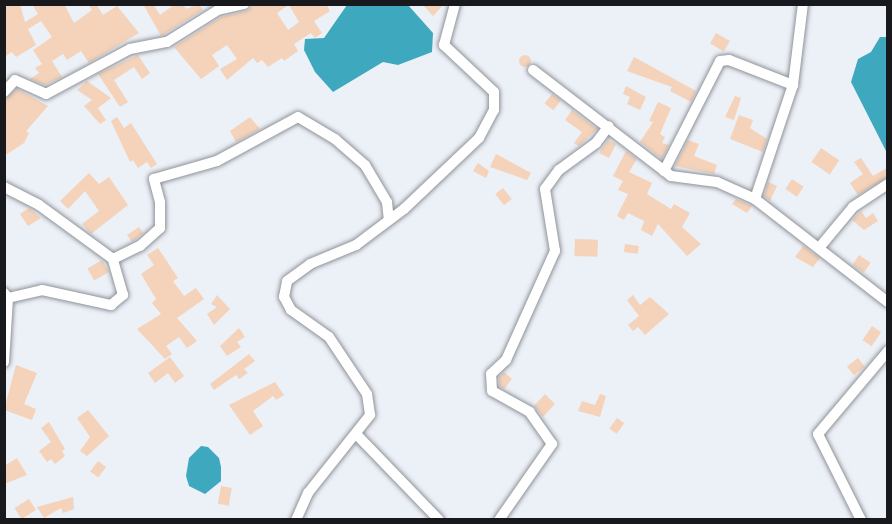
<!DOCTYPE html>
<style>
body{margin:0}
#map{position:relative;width:892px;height:524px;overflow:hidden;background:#ecf0f7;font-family:"Fira Sans",sans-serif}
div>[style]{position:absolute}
.water>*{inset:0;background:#3da8be}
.building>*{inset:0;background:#f4d3ba;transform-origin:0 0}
.round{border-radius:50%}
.roads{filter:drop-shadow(0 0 2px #8f9399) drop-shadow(0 0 2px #8f9399)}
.minor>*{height:10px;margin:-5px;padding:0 5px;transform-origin:5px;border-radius:5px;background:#fff}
span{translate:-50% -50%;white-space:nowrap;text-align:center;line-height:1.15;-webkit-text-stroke:4.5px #fcfdfe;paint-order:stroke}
.frame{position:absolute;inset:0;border:6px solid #18191c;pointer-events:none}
</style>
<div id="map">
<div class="water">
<div style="clip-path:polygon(347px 5px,408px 5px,433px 33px,432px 52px,398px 65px,383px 62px,333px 92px,315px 72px,304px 50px,305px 39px,324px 38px)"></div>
<div style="clip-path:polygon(880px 37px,887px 37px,887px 153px,851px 82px,858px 59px,871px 52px)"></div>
<div style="clip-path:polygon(201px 446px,208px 447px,219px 458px,221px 467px,221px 481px,205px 494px,189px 486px,186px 476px,189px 458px)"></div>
</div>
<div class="building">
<div style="clip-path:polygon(4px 4px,20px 4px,25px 22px,38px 14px,32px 4px,64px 4px,74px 23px,92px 10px,88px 4px,96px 4px,103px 15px,117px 6px,139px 33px,89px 63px,81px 51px,67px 60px,63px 54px,52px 61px,62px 77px,45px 85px,30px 79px,39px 73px,35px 68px,42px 64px,33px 50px,52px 37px,41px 21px,28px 29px,36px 45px,16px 57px,12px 52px,4px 57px)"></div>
<div style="clip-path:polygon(143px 4px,153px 4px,160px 15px,175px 4px,183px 4px,186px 9px,199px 4px,203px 10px,161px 36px)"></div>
<div style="clip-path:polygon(256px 4px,290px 4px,277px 13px,288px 30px,299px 22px,290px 7px,294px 4px,326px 4px,330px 11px,314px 21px,322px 33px,315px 38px,311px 33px,294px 44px,298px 51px,284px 61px,282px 58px,268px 67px,262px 60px,257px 63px,253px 58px,227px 80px,220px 69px,237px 59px,227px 45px,212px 55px,219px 66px,201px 79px,174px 47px,221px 17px,246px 11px)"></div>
<div style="clip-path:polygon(422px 4px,444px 4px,433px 16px)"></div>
<div style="left:716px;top:33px;width:16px;height:12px;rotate:30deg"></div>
<div class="round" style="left:519px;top:55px;width:12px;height:12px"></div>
<div style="clip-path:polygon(138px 55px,150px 73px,142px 79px,134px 67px,114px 80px,128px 102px,120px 107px,98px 74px)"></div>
<div style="clip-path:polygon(634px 57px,696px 91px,691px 102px,670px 91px,672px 87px,627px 71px)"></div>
<div style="clip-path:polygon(87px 81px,111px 98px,98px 108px,106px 120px,100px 124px,84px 106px,92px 100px,77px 90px)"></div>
<div style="clip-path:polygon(626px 86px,646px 97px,640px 110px,627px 104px,630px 97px,623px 94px)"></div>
<div style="clip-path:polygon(17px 89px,48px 106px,26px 131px,29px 133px,24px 143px,4px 156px,4px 99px)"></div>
<div style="left:552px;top:94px;width:11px;height:12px;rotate:38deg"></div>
<div style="clip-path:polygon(735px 96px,741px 98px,734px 120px,725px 117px)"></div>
<div style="clip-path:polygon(658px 102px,671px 108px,660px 134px,665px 137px,662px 143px,669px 145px,662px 159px,640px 142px,653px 122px,649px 121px)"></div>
<div style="clip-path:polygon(572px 110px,597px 129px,579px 146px,574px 143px,582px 132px,565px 120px)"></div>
<div style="clip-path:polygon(739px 115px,753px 120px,750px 128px,767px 139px,763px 152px,730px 139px)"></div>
<div style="clip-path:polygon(117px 117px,124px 128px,131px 123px,157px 164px,151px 168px,147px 162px,138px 168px,133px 160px,130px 162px,111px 121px)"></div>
<div style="clip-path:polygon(250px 117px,260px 129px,236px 142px,230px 131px)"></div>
<div style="clip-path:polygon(608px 140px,616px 144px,609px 158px,599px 153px)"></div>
<div style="clip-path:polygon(688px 140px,699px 144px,694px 156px,717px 165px,714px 174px,675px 166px)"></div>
<div style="left:821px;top:148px;width:22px;height:17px;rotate:34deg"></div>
<div style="clip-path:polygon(626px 151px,637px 159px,629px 172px,652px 183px,647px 194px,671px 209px,674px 204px,690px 213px,682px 227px,701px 244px,687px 256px,658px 224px,652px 236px,641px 230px,644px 221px,628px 213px,624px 220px,617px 216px,628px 194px,618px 190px,623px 181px,613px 176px)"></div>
<div style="clip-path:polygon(496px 154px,531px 173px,527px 180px,490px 167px)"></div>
<div style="clip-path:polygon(861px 158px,873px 176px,888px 167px,888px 177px,858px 195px,850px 183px,863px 174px,854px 162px)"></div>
<div style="clip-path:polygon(478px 163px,489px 171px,486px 178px,473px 171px)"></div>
<div style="clip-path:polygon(89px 173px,99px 184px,109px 177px,128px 205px,91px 234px,82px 224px,99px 211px,85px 191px,68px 209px,60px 201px)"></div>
<div style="left:792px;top:179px;width:14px;height:12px;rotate:34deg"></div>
<div style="clip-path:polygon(768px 182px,777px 186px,770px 201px,764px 196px)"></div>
<div style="left:503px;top:188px;width:14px;height:10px;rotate:51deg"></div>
<div style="clip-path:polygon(736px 199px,752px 206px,747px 213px,732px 204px)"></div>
<div style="clip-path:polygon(29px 208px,41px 218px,28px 226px,20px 214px)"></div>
<div style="clip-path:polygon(861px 211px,866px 218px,873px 213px,878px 221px,864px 230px,852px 220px)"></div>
<div style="clip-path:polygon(139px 227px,143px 233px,132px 242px,127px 235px)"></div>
<div style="left:575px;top:239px;width:23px;height:17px;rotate:2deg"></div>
<div style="left:625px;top:244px;width:14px;height:8px;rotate:8deg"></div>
<div style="clip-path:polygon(803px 246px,820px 258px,813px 267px,795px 257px)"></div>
<div style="clip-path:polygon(158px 248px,178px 278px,173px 281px,184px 296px,196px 288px,204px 299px,177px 318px,197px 341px,187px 348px,179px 337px,166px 346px,172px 354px,165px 359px,137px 329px,161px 314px,152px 303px,156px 299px,141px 274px,154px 265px,147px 255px)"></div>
<div style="left:859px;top:255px;width:14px;height:12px;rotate:34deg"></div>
<div style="left:102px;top:260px;width:14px;height:17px;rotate:60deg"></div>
<div style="clip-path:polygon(217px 295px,230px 309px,214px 325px,207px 314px,217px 307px,211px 304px)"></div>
<div style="clip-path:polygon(633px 295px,640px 305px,650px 297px,669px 314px,645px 335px,638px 327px,633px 331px,628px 325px,639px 316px,627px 300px)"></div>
<div style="left:872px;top:326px;width:11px;height:17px;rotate:34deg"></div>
<div style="clip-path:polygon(239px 328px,245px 337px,237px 342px,241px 347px,227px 356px,220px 346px)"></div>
<div style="clip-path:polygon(249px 354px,255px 361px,244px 369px,248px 373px,239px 379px,236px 375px,214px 390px,210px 384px)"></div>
<div style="clip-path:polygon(170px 357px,184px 376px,175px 383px,168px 373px,155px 383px,148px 373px)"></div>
<div style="left:858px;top:358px;width:11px;height:14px;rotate:52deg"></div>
<div style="clip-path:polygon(16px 365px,37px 373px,24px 404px,36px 409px,32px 420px,4px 410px)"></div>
<div style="clip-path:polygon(504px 372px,512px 379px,504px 389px,499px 386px,499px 377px)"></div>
<div style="clip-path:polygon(275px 382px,284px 395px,276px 400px,273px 396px,253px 411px,263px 426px,250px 435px,229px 405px)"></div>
<div style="clip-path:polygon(545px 394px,555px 404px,543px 417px,534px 406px)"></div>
<div style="clip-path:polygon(600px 394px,606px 396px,600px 417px,578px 411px,582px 401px,595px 405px)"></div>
<div style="clip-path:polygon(88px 410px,109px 436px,87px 456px,80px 451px,90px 437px,77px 418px)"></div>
<div style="left:617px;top:418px;width:9px;height:13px;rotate:36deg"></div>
<div style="clip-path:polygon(49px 422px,65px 449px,62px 451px,65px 456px,55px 464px,51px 459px,47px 462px,39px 451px,51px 442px,41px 428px)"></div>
<div style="clip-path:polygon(17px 458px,27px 475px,4px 484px,4px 466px)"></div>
<div style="left:98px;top:461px;width:10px;height:13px;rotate:37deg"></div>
<div style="left:221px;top:486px;width:11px;height:18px;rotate:10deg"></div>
<div style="clip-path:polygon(73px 497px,74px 509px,63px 513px,61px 508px,44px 518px,37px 507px)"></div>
<div style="left:29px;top:499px;width:13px;height:17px;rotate:58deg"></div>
</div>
<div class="roads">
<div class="minor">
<div style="left:533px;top:70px;width:174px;rotate:37.5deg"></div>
<div style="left:671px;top:176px;width:46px;rotate:7.4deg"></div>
<div style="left:717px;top:182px;width:42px;rotate:24.1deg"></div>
<div style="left:755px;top:199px;width:168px;rotate:37.8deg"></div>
<div style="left:4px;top:92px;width:16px;rotate:-47deg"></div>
<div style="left:15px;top:80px;width:34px;rotate:24deg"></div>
<div style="left:46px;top:94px;width:95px;rotate:-28.2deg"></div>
<div style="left:130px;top:49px;width:38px;rotate:-11deg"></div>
<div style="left:167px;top:42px;width:60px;rotate:-32.1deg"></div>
<div style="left:218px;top:10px;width:27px;rotate:-13deg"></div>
<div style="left:664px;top:171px;width:123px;rotate:-63deg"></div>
<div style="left:720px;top:61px;width:9px;rotate:-6deg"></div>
<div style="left:729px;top:60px;width:69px;rotate:21.3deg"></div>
<div style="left:4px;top:187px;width:39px;rotate:27deg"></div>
<div style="left:39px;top:205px;width:92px;rotate:36.1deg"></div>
<div style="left:755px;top:199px;width:120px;rotate:-71.6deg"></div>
<div style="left:793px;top:85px;width:82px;rotate:-83deg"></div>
<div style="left:819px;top:248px;width:53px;rotate:-50.3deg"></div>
<div style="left:853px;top:207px;width:42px;rotate:-33.3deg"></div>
<div style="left:4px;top:293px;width:6px;rotate:51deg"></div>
<div style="left:8px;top:298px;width:35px;rotate:-13deg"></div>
<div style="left:42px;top:290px;width:71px;rotate:12.3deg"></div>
<div style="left:111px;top:305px;width:16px;rotate:-40deg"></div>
<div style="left:123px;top:295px;width:37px;rotate:-106deg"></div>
<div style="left:113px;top:259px;width:30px;rotate:-26deg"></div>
<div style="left:140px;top:246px;width:27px;rotate:-42deg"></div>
<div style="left:160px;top:228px;width:26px;rotate:-90deg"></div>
<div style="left:160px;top:202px;width:24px;rotate:-105deg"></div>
<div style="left:154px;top:179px;width:66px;rotate:-15.9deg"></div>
<div style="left:217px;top:161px;width:92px;rotate:-28.5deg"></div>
<div style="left:298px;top:117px;width:43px;rotate:30.7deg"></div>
<div style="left:335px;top:139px;width:40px;rotate:41deg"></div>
<div style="left:365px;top:165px;width:43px;rotate:59.3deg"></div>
<div style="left:387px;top:202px;width:18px;rotate:84deg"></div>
<div style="left:4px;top:362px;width:64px;rotate:-86.4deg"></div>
<div style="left:357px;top:435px;width:118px;rotate:46deg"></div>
<div style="left:296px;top:520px;width:30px;rotate:-66deg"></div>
<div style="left:308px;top:493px;width:100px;rotate:-51.5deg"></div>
<div style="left:370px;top:415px;width:21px;rotate:-98deg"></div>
<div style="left:367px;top:394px;width:69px;rotate:-123.7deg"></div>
<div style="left:329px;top:337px;width:47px;rotate:-144.6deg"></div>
<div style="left:291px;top:310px;width:15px;rotate:-118deg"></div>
<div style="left:284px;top:297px;width:16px;rotate:-79deg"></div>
<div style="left:287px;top:281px;width:29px;rotate:-36deg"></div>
<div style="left:310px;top:264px;width:50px;rotate:-22.4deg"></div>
<div style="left:356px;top:245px;width:60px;rotate:-36.9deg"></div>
<div style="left:404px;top:209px;width:103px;rotate:-43.4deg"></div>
<div style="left:479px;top:138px;width:32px;rotate:-62deg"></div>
<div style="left:494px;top:110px;width:18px;rotate:-90deg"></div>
<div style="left:494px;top:92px;width:69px;rotate:-136.8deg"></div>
<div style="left:444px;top:45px;width:42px;rotate:-75deg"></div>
<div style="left:499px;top:520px;width:93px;rotate:-55.1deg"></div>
<div style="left:552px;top:444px;width:39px;rotate:-125deg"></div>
<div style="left:530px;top:412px;width:43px;rotate:-151.1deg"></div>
<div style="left:492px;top:391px;width:17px;rotate:-93deg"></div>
<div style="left:491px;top:374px;width:21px;rotate:-43deg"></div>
<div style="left:506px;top:360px;width:120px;rotate:-65.8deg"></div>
<div style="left:555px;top:251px;width:63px;rotate:-99.2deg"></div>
<div style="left:545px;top:189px;width:24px;rotate:-54deg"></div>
<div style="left:559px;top:170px;width:46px;rotate:-36.1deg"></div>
<div style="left:596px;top:143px;width:21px;rotate:-53deg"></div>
<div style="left:861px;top:520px;width:96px;rotate:-116.6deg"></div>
<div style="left:818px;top:434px;width:109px;rotate:-49.9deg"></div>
</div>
</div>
<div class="frame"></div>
</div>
